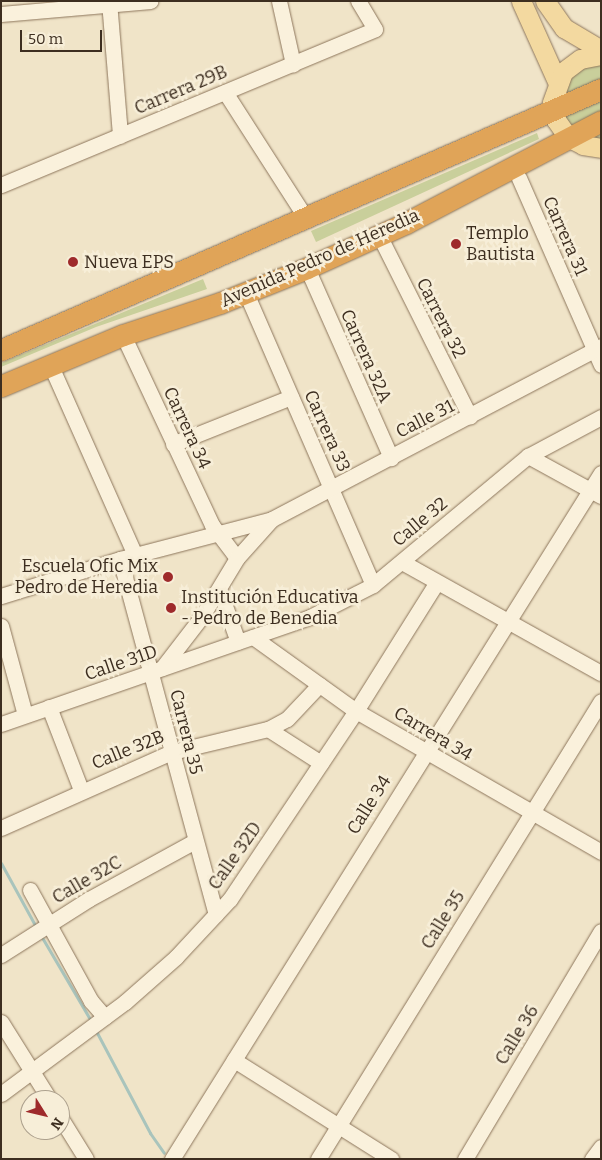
<!DOCTYPE html>
<meta charset="utf-8">
<style>
body{margin:0}
#map{position:relative;width:602px;height:1160px;overflow:hidden;background:#f0e4c8;font-family:Bitter,serif}
div>[style]{position:absolute}
.green>*{inset:0;background:#c9cf9b}
.stream>*{height:3px;margin:-1.5px;padding:0 1.5px;transform-origin:1.5px;border-radius:1.5px;background:#a9c4bc}
.roads{filter:drop-shadow(0 0 1px #8d765c) drop-shadow(0 0 1px #8d765c)}
.minor>*{height:15px;margin:-7.5px;padding:0 7.5px;transform-origin:7.5px;border-radius:7.5px;background:#faf1dc}
.major>*{height:19px;margin:-9.5px;padding:0 9.5px;transform-origin:9.5px;border-radius:9.5px;background:#f3d9a0}
.highway>*{height:21px;margin:-10.5px;padding:0 10.5px;transform-origin:10.5px;border-radius:10.5px;background:#e0a458}
.dots>*{width:14px;height:14px;translate:-50% -50%;box-sizing:border-box;border:2px solid #f7eed8;border-radius:50%}
span{translate:-50% -50%;white-space:nowrap;text-align:center;line-height:1.15;-webkit-text-stroke:5px #f7eed8;paint-order:stroke}
.street-label{font-size:18px;color:#3d2e20}
.poi-label{font-size:18px;color:#3d2e20}
.left{translate:0 -50%;text-align:left}
.right{translate:-100% -50%;text-align:right}
.frame{position:absolute;inset:0;border:2px solid #3d2e20;pointer-events:none}
.north{position:absolute;left:20px;top:1090px;width:50px;height:50px;box-sizing:border-box;background:#f7eed8;border:1px solid #ada18e;border-radius:50%;rotate:126deg;font-size:14px;font-weight:700;line-height:20px;text-align:center;color:#3d2e20}
.north::after{content:'';display:block;margin:auto;width:18px;height:22px;background:#9e2a2b;clip-path:polygon(50% 0,100% 100%,50% 72%,0 100%)}
.scale{position:absolute;left:20px;top:30px;width:82px;height:22px;box-sizing:border-box;border:2px solid #3d2e20;border-top:0;padding-left:6px;font-size:15px;line-height:18px;white-space:nowrap;color:#3d2e20;-webkit-text-stroke:4px #f7eed8;paint-order:stroke}
</style>
<div id="map">
<div class="green">
<div style="clip-path:polygon(601px 63px,601px 139px,592px 139px,566px 122px,561px 109px,569px 78px,584px 66px)"></div>
<div style="clip-path:polygon(537px 133px,539px 139px,316px 242px,311px 231px)"></div>
<div style="clip-path:polygon(203px 279px,207px 289px,96px 327px,1px 367px,1px 363px)"></div>
</div>
<div class="stream">
<div style="left:1px;top:863px;width:73px;rotate:61.3deg"></div>
<div style="left:40px;top:934px;width:101px;rotate:59.6deg"></div>
<div style="left:95px;top:1029px;width:118px;rotate:62.1deg"></div>
<div style="left:150px;top:1133px;width:24px;rotate:55deg"></div>
</div>
<div class="roads">
<div class="minor">
<div style="left:109px;top:1px;width:135px;rotate:85.3deg"></div>
<div style="left:279px;top:1px;width:65px;rotate:77.5deg"></div>
<div style="left:1px;top:14px;width:150px;rotate:-5deg"></div>
<div style="left:225px;top:92px;width:150px;rotate:57.3deg"></div>
<div style="left:519px;top:178px;width:204px;rotate:66.3deg"></div>
<div style="left:1px;top:185px;width:405px;rotate:-22.6deg"></div>
<div style="left:375px;top:29px;width:33px;rotate:-121deg"></div>
<div style="left:379px;top:235px;width:203px;rotate:63.4deg"></div>
<div style="left:307px;top:268px;width:208px;rotate:66.1deg"></div>
<div style="left:246px;top:293px;width:318px;rotate:66.5deg"></div>
<div style="left:123px;top:335px;width:210px;rotate:64.9deg"></div>
<div style="left:212px;top:525px;width:41px;rotate:52.9deg"></div>
<div style="left:50px;top:364px;width:209px;rotate:66deg"></div>
<div style="left:173px;top:444px;width:127px;rotate:-21.7deg"></div>
<div style="left:528px;top:456px;width:83px;rotate:28.7deg"></div>
<div style="left:120px;top:559px;width:368px;rotate:74.9deg"></div>
<div style="left:402px;top:562px;width:228px;rotate:29.2deg"></div>
<div style="left:219px;top:589px;width:56px;rotate:70.3deg"></div>
<div style="left:1px;top:596px;width:125px;rotate:-17.3deg"></div>
<div style="left:120px;top:559px;width:157px;rotate:-14.7deg"></div>
<div style="left:272px;top:519px;width:372px;rotate:-27.7deg"></div>
<div style="left:1px;top:626px;width:92px;rotate:74.9deg"></div>
<div style="left:253px;top:637px;width:127px;rotate:35.7deg"></div>
<div style="left:356px;top:711px;width:283px;rotate:29.9deg"></div>
<div style="left:162px;top:668px;width:66px;rotate:-52.4deg"></div>
<div style="left:202px;top:616px;width:68px;rotate:-58.9deg"></div>
<div style="left:237px;top:558px;width:52px;rotate:-48.1deg"></div>
<div style="left:49px;top:707px;width:89px;rotate:68.9deg"></div>
<div style="left:1px;top:724px;width:327px;rotate:-19.1deg"></div>
<div style="left:310px;top:617px;width:71px;rotate:-26.9deg"></div>
<div style="left:373px;top:585px;width:202px;rotate:-39.8deg"></div>
<div style="left:528px;top:456px;width:83px;rotate:-28.1deg"></div>
<div style="left:268px;top:729px;width:63px;rotate:32.7deg"></div>
<div style="left:1px;top:828px;width:187px;rotate:-24deg"></div>
<div style="left:172px;top:752px;width:99px;rotate:-13.5deg"></div>
<div style="left:268px;top:729px;width:21px;rotate:-28deg"></div>
<div style="left:287px;top:719px;width:47px;rotate:-46.7deg"></div>
<div style="left:30px;top:890px;width:127px;rotate:61.2deg"></div>
<div style="left:91px;top:1001px;width:21px;rotate:49deg"></div>
<div style="left:1px;top:955px;width:104px;rotate:-32.5deg"></div>
<div style="left:89px;top:899px;width:121px;rotate:-28.7deg"></div>
<div style="left:1px;top:1022px;width:92px;rotate:57.9deg"></div>
<div style="left:234px;top:1060px;width:186px;rotate:32.2deg"></div>
<div style="left:1px;top:1094px;width:154px;rotate:-36.6deg"></div>
<div style="left:125px;top:1002px;width:68px;rotate:-41.4deg"></div>
<div style="left:176px;top:957px;width:79px;rotate:-47deg"></div>
<div style="left:230px;top:899px;width:226px;rotate:-56.2deg"></div>
<div style="left:356px;top:711px;width:152px;rotate:-57.9deg"></div>
<div style="left:60px;top:1117px;width:49px;rotate:58.2deg"></div>
<div style="left:172px;top:1159px;width:809px;rotate:-57.98deg"></div>
<div style="left:318px;top:1159px;width:538px;rotate:-58.29deg"></div>
<div style="left:465px;top:1159px;width:265px;rotate:-59.2deg"></div>
<div style="left:592px;top:1159px;width:15px;rotate:-53deg"></div>
</div>
<div class="major">
<div style="left:521px;top:1px;width:88px;rotate:65.8deg"></div>
<div style="left:545px;top:1px;width:33px;rotate:55deg"></div>
<div style="left:564px;top:28px;width:43px;rotate:30.7deg"></div>
<div style="left:601px;top:55px;width:21px;rotate:169deg"></div>
<div style="left:580px;top:59px;width:21px;rotate:143deg"></div>
<div style="left:563px;top:72px;width:33px;rotate:110deg"></div>
<div style="left:552px;top:103px;width:17px;rotate:77deg"></div>
<div style="left:556px;top:120px;width:21px;rotate:55deg"></div>
<div style="left:568px;top:137px;width:17px;rotate:28deg"></div>
<div style="left:583px;top:145px;width:18px;rotate:9deg"></div>
</div>
<div class="highway">
<div style="left:1px;top:350px;width:654px;rotate:-23.51deg"></div>
<div style="left:1px;top:386px;width:132px;rotate:-22.7deg"></div>
<div style="left:123px;top:335px;width:102px;rotate:-18.3deg"></div>
<div style="left:220px;top:303px;width:94px;rotate:-21.9deg"></div>
<div style="left:307px;top:268px;width:109px;rotate:-24.4deg"></div>
<div style="left:406px;top:223px;width:220px;rotate:-27.6deg"></div>
</div>
</div>
<div class="dots">
<div style="left:456px;top:244px;background:#9e2a2b"></div>
<div style="left:73px;top:262px;background:#9e2a2b"></div>
<div style="left:168px;top:577px;background:#9e2a2b"></div>
<div style="left:171px;top:608px;background:#9e2a2b"></div>
</div>
<div class="street-label">
<span style="left:181px;top:90px;rotate:-23deg">Carrera 29B</span>
<span style="left:565px;top:236px;rotate:66deg">Carrera 31</span>
<span style="left:320px;top:258px;rotate:-24deg">Avenida Pedro de Heredia</span>
<span style="left:441px;top:318px;rotate:63deg">Carrera 32</span>
<span style="left:366px;top:356px;rotate:66deg">Carrera 32A</span>
<span style="left:425px;top:419px;rotate:-27deg">Calle 31</span>
<span style="left:187px;top:428px;rotate:65deg">Carrera 34</span>
<span style="left:327px;top:431px;rotate:66deg">Carrera 33</span>
<span style="left:420px;top:522px;rotate:-40deg">Calle 32</span>
<span style="left:121px;top:663px;rotate:-19deg">Calle 31D</span>
<span style="left:186px;top:732px;rotate:76deg">Carrera 35</span>
<span style="left:433px;top:734px;rotate:31deg">Carrera 34</span>
<span style="left:128px;top:750px;rotate:-22deg">Calle 32B</span>
<span style="left:369px;top:805px;rotate:-58deg">Calle 34</span>
<span style="left:235px;top:856px;rotate:-55deg">Calle 32D</span>
<span style="left:87px;top:880px;rotate:-30deg">Calle 32C</span>
<span style="left:443px;top:920px;rotate:-58deg">Calle 35</span>
<span style="left:517px;top:1035px;rotate:-59deg">Calle 36</span>
</div>
<div class="poi-label">
<span class="left" style="left:466px;top:244px">Templo<br>Bautista</span>
<span class="left" style="left:84px;top:262px">Nueva EPS</span>
<span class="right" style="left:158px;top:577px">Escuela Ofic Mix<br>Pedro de Heredia</span>
<span class="left" style="left:181px;top:608px">Institución Educativa<br>- Pedro de Benedia</span>
</div>
<div class="frame"></div>
<div class="north">N</div>
<div class="scale">50 m</div>
</div>
